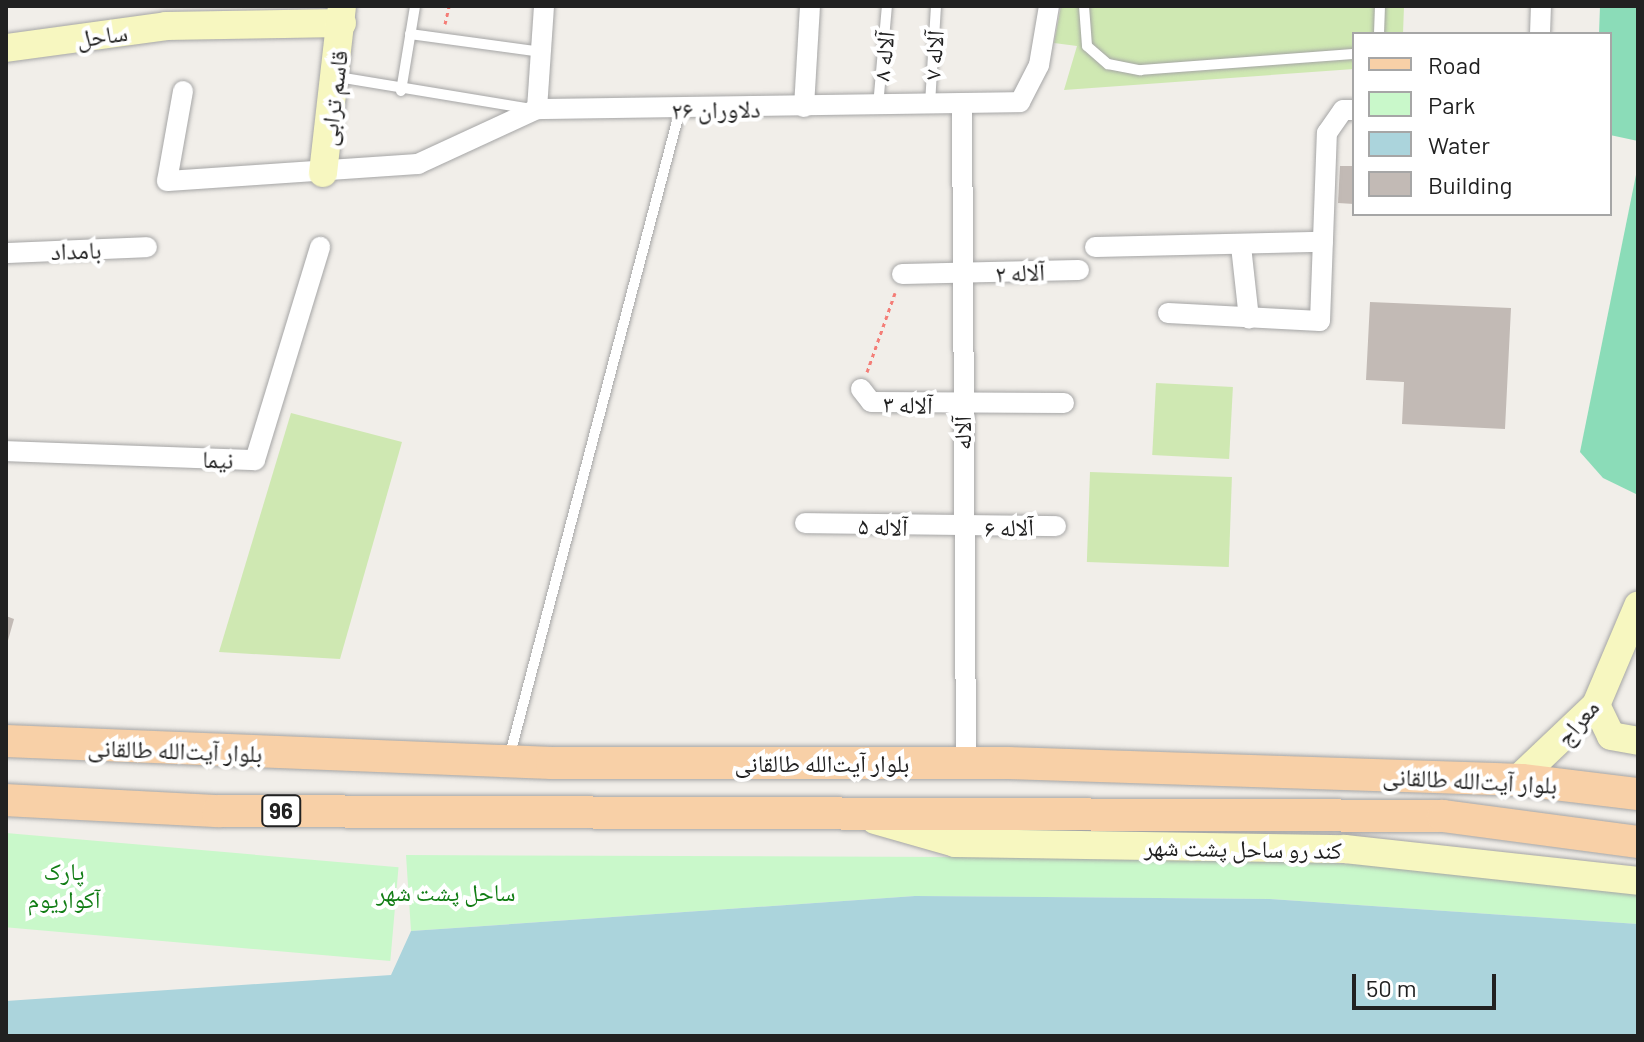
<!DOCTYPE html>
<meta charset="utf-8">
<style>
body{margin:0}
#map{position:relative;width:1644px;height:1042px;overflow:hidden;background:#f1eee9;font-family:Barlow,"Noto Naskh Arabic",sans-serif}
div>[style]{position:absolute}
.grass>*{inset:0;background:#cfe8b2;transform-origin:0 0}
.park>*{inset:0;background:#c9f8ca;transform-origin:0 0}
.pitch>*{inset:0;background:#8bdcb8}
.water>*{inset:0;background:#abd4dc}
.building>*{inset:0;background:#c2bab5}
.path>*{height:3px;margin-top:-1.5px;transform-origin:0;background:repeating-linear-gradient(90deg,#f47d77 0 4px,transparent 0 8px)}
.roads{filter:drop-shadow(0 0 2px #a5a5a5) drop-shadow(0 0 2px #a5a5a5)}
.lane>*{height:10px;margin:-5px;padding:0 5px;transform-origin:5px;border-radius:5px;background:#fff}
.street>*{height:20px;margin:-10px;padding:0 10px;transform-origin:10px;border-radius:10px;background:#fff}
.secondary>*{height:28px;margin:-14px;padding:0 14px;transform-origin:14px;border-radius:14px;background:#f7f7c0}
.primary>*{height:32px;margin:-16px;padding:0 16px;transform-origin:16px;border-radius:16px;background:#f8d0a7}
span{translate:-50% -50%;white-space:nowrap;text-align:center;line-height:1.15;-webkit-text-stroke:8px #fff;paint-order:stroke}
.shield-label span{padding:2px 6px;background:#fff;border:2px solid;border-radius:6px;-webkit-text-stroke-width:0}
.shield-label{font-size:22px;color:#212121;font-weight:700}
.street-label{font-size:24px;color:#212121}
.park-label{font-size:24px;color:#117d14}
.frame{position:absolute;inset:0;border:8px solid #212121;pointer-events:none}
.legend{position:absolute;left:1352px;top:32px;width:260px;height:184px;box-sizing:border-box;background:#fff;border:2px solid #a6a6a6;margin:0;padding:10px 14px;list-style:none;font-size:24px;color:#212121}
.legend li{display:flex;align-items:center;gap:16px;height:40px}
.legend b{width:40px;border:2px solid #a6a6a6}
.scale{position:absolute;left:1352px;top:974px;width:144px;height:36px;box-sizing:border-box;border:4px solid #212121;border-top:0;padding-left:10px;font-size:24px;line-height:28px;white-space:nowrap;color:#212121;-webkit-text-stroke:6px #fff;paint-order:stroke}
</style>
<div id="map">
<div class="grass">
<div style="clip-path:polygon(1061px 6px,1404px 6px,1403px 34px,1354px 34px,1354px 69px,1064px 90px,1077px 46px,1054px 43px)"></div>
<div style="left:1156px;top:383px;width:77px;height:72px;rotate:3deg"></div>
<div style="clip-path:polygon(291px 413px,402px 442px,340px 659px,219px 652px)"></div>
<div style="left:1090px;top:472px;width:142px;height:90px;rotate:2deg"></div>
</div>
<div class="park">
<div style="left:6px;top:833px;width:394px;height:94px;rotate:5deg"></div>
<div style="clip-path:polygon(406px 855px,1219px 858px,1413px 867px,1638px 894px,1638px 924px,1270px 899px,915px 896px,411px 931px)"></div>
</div>
<div class="pitch">
<div style="clip-path:polygon(1600px 6px,1638px 6px,1638px 141px,1610px 135px,1610px 34px,1599px 34px)"></div>
<div style="clip-path:polygon(1638px 165px,1638px 495px,1603px 478px,1580px 452px)"></div>
</div>
<div class="water">
<div style="clip-path:polygon(915px 896px,1270px 899px,1638px 924px,1638px 1036px,6px 1036px,6px 1001px,391px 975px,411px 931px)"></div>
</div>
<div class="building">
<div style="clip-path:polygon(1340px 166px,1354px 166px,1354px 204px,1338px 203px)"></div>
<div style="clip-path:polygon(1370px 302px,1511px 308px,1505px 429px,1402px 424px,1404px 382px,1366px 380px)"></div>
<div style="clip-path:polygon(6px 616px,14px 619px,7px 644px,6px 644px)"></div>
</div>
<div class="path">
<div style="left:445px;top:24px;width:18px;rotate:-77deg"></div>
<div style="left:867px;top:372px;width:84px;rotate:-70.5deg"></div>
</div>
<div class="roads">
<div class="lane">
<div style="left:1084px;top:6px;width:40px;rotate:85.7deg"></div>
<div style="left:1087px;top:46px;width:28px;rotate:41deg"></div>
<div style="left:1108px;top:64px;width:33px;rotate:11deg"></div>
<div style="left:1140px;top:70px;width:215px;rotate:-4.3deg"></div>
<div style="left:410px;top:34px;width:133px;rotate:7.8deg"></div>
<div style="left:1379px;top:34px;width:28px;rotate:-88deg"></div>
<div style="left:338px;top:77px;width:196px;rotate:9.4deg"></div>
<div style="left:401px;top:91px;width:86px;rotate:-80.6deg"></div>
<div style="left:930px;top:104px;width:98px;rotate:-86.5deg"></div>
<div style="left:878px;top:106px;width:100px;rotate:-84.9deg"></div>
<div style="left:509px;top:758px;width:670px;rotate:-75.22deg"></div>
</div>
<div class="street">
<div style="left:1540px;top:34px;width:28px;rotate:-88deg"></div>
<div style="left:183px;top:91px;width:91px;rotate:100.1deg"></div>
<div style="left:167px;top:181px;width:252px;rotate:-3.9deg"></div>
<div style="left:418px;top:164px;width:131px;rotate:-24.8deg"></div>
<div style="left:537px;top:109px;width:483px;rotate:-0.8deg"></div>
<div style="left:1020px;top:102px;width:42px;rotate:-62.8deg"></div>
<div style="left:1039px;top:65px;width:60px;rotate:-80.4deg"></div>
<div style="left:962px;top:104px;width:659px;rotate:89.65deg"></div>
<div style="left:804px;top:107px;width:101px;rotate:-86.6deg"></div>
<div style="left:537px;top:109px;width:103px;rotate:-86.1deg"></div>
<div style="left:1241px;top:246px;width:73px;rotate:83.7deg"></div>
<div style="left:1095px;top:247px;width:228px;rotate:-1.3deg"></div>
<div style="left:6px;top:253px;width:141px;rotate:-2.4deg"></div>
<div style="left:902px;top:274px;width:177px;rotate:-1.3deg"></div>
<div style="left:1168px;top:313px;width:152px;rotate:3deg"></div>
<div style="left:1320px;top:321px;width:188px;rotate:-87.9deg"></div>
<div style="left:1327px;top:133px;width:28px;rotate:-55deg"></div>
<div style="left:1343px;top:110px;width:11px"></div>
<div style="left:861px;top:389px;width:16px;rotate:52deg"></div>
<div style="left:871px;top:402px;width:193px;rotate:0.3deg"></div>
<div style="left:6px;top:451px;width:249px;rotate:2.1deg"></div>
<div style="left:255px;top:460px;width:223px;rotate:-73deg"></div>
<div style="left:805px;top:523px;width:251px;rotate:0.7deg"></div>
</div>
<div class="secondary">
<div style="left:6px;top:48px;width:162px;rotate:-7.8deg"></div>
<div style="left:166px;top:26px;width:176px;rotate:-1deg"></div>
<div style="left:323px;top:173px;width:167px;rotate:-83.5deg"></div>
<div style="left:1596px;top:705px;width:34px;rotate:64deg"></div>
<div style="left:1611px;top:736px;width:27px;rotate:10deg"></div>
<div style="left:1517px;top:780px;width:109px;rotate:-43.5deg"></div>
<div style="left:1596px;top:705px;width:108px;rotate:-67deg"></div>
<div style="left:875px;top:820px;width:83px;rotate:16deg"></div>
<div style="left:955px;top:843px;width:390px;rotate:0.9deg"></div>
<div style="left:1345px;top:849px;width:295px;rotate:6.2deg"></div>
</div>
<div class="primary">
<div style="left:6px;top:741px;width:546px;rotate:2.31deg"></div>
<div style="left:552px;top:763px;width:456px"></div>
<div style="left:1008px;top:763px;width:514px;rotate:1.89deg"></div>
<div style="left:1522px;top:780px;width:117px;rotate:6.9deg"></div>
<div style="left:6px;top:800px;width:212px;rotate:3deg"></div>
<div style="left:218px;top:811px;width:1225px;rotate:0.23deg"></div>
<div style="left:1443px;top:816px;width:197px;rotate:7.6deg"></div>
</div>
</div>
<div class="shield-label">
<span style="left:281px;top:811px">96</span>
</div>
<div class="street-label">
<span style="left:102px;top:35px;rotate:-8deg">ساحل</span>
<span style="left:933px;top:55px;rotate:-86deg">آلاله ۷</span>
<span style="left:883px;top:56px;rotate:-84deg">آلاله ۸</span>
<span style="left:333px;top:98px;rotate:-83deg">قاسم ترابی</span>
<span style="left:716px;top:109px;rotate:-1deg">دلاوران ۲۶</span>
<span style="left:76px;top:250px;rotate:-2deg">بامداد</span>
<span style="left:1020px;top:272px;rotate:-2deg">آلاله ۲</span>
<span style="left:908px;top:404px;rotate:2deg">آلاله ۳</span>
<span style="left:962px;top:433px;rotate:-90deg">آلاله</span>
<span style="left:218px;top:459px;rotate:2deg">نیما</span>
<span style="left:883px;top:526px;rotate:2deg">آلاله ۵</span>
<span style="left:1009px;top:527px;rotate:-2deg">آلاله ۶</span>
<span style="left:1577px;top:722px;rotate:-50deg">معراج</span>
<span style="left:175px;top:750px;rotate:2deg">بلوار آیت‌الله طالقانی</span>
<span style="left:822px;top:763px">بلوار آیت‌الله طالقانی</span>
<span style="left:1470px;top:780px;rotate:3deg">بلوار آیت‌الله طالقانی</span>
<span style="left:1243px;top:848px;rotate:1deg">کند رو ساحل پشت شهر</span>
</div>
<div class="park-label">
<span style="left:64px;top:885px">پارک<br>آکواریوم</span>
<span style="left:446px;top:892px">ساحل پشت شهر</span>
</div>
<div class="frame"></div>
<ul class="legend">
<li><b style="height:10px;background:#f8d0a7"></b>Road</li>
<li><b style="height:22px;background:#c9f8ca"></b>Park</li>
<li><b style="height:22px;background:#abd4dc"></b>Water</li>
<li><b style="height:22px;background:#c2bab5"></b>Building</li>
</ul>
<div class="scale">50 m</div>
</div>
